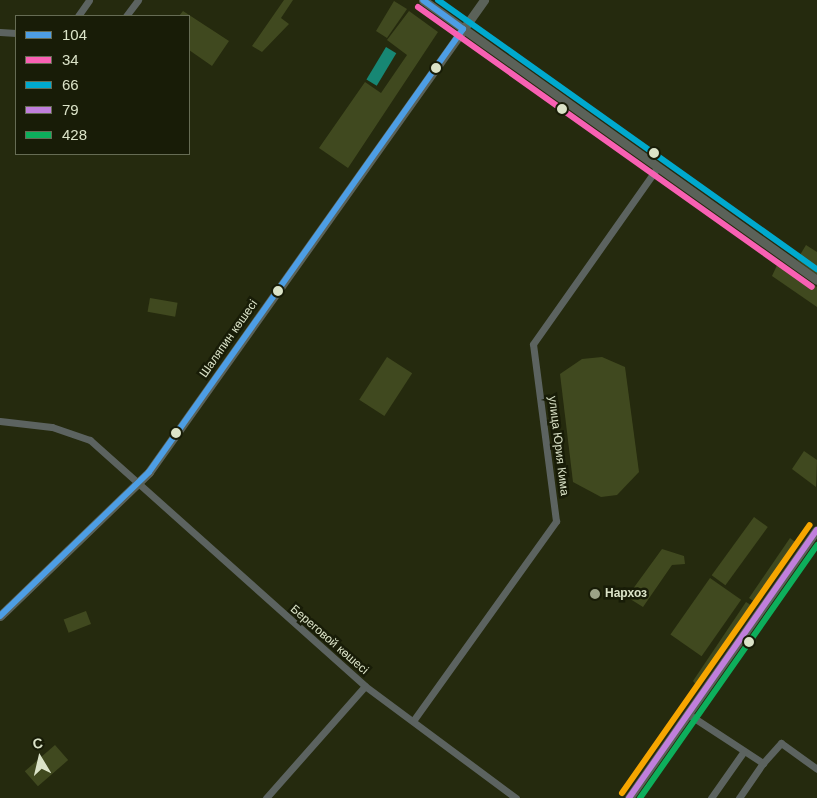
<!DOCTYPE html>
<meta charset="utf-8">
<style>
body{margin:0}
#map{position:relative;width:817px;height:798px;overflow:hidden;background:#252a0e;font-family:Helvetica,sans-serif}
div>[style]{position:absolute}
.green>*{inset:0;background:#40491f;transform-origin:0 0}
.water>*{inset:0;background:#178774;transform-origin:0 0}
.minor>*{height:7px;margin:-3.5px;padding:0 3.5px;transform-origin:3.5px;border-radius:3.5px;background:#5c6360}
.major>*{height:9px;margin:-4.5px;padding:0 4.5px;transform-origin:4.5px;border-radius:4.5px;background:#5b6259}
.bus-1>*{height:6px;margin:-3px;padding:0 3px;transform-origin:3px;border-radius:3px;background:#4d9ee5}
.bus-2>*{height:6px;margin:-3px;padding:0 3px;transform-origin:3px;border-radius:3px;background:#f860b3}
.bus-3>*{height:6px;margin:-3px;padding:0 3px;transform-origin:3px;border-radius:3px;background:#00a9ce}
.bus-4>*{height:6px;margin:-3px;padding:0 3px;transform-origin:3px;border-radius:3px;background:#c07fdc}
.bus-5>*{height:6px;margin:-3px;padding:0 3px;transform-origin:3px;border-radius:3px;background:#0daf5c}
.bus-6>*{height:6px;margin:-3px;padding:0 3px;transform-origin:3px;border-radius:3px;background:#f7a600}
.dots>*{width:14px;height:14px;translate:-50% -50%;box-sizing:border-box;border:2px solid #181c07;border-radius:50%}
span{translate:-50% -50%;white-space:nowrap;text-align:center;line-height:1.15;-webkit-text-stroke:5px #181c07;paint-order:stroke}
.street-label{font-size:12px;color:#dbe3c8}
.poi-label{font-size:12px;color:#dbe3c8;font-weight:700}
.left{translate:0 -50%;text-align:left}
.legend{position:absolute;left:15px;top:15px;width:175px;height:140px;box-sizing:border-box;background:#181c07;border:1px solid #666c54;margin:0;padding:6px 9px;list-style:none;font-size:15px;color:#dbe3c8}
.legend li{display:flex;align-items:center;gap:10px;height:25px}
.legend b{width:25px;border:1px solid #666c54}
.north{position:absolute;left:15px;top:733px;width:50px;height:50px;-webkit-text-stroke:4px #181c07;paint-order:stroke;rotate:351deg;font-size:14px;font-weight:700;line-height:20px;text-align:center;color:#dbe3c8}
.north::after{content:'';display:block;margin:auto;width:18px;height:22px;background:#dbe3c8;clip-path:polygon(50% 0,100% 100%,50% 72%,0 100%)}
</style>
<div id="map">
<div class="green">
<div style="clip-path:polygon(284px 0,293px 0,281px 18px,289px 24px,262px 52px,252px 46px)"></div>
<div style="clip-path:polygon(394px 1px,407px 9px,387px 38px,376px 31px)"></div>
<div style="clip-path:polygon(183px 11px,229px 41px,212px 66px,189px 50px,189px 16px,179px 16px)"></div>
<div style="clip-path:polygon(409px 11px,438px 32px,348px 168px,319px 148px,365px 82px,381px 93px,407px 55px,387px 40px)"></div>
<div style="clip-path:polygon(806px 245px,817px 252px,817px 275px,797px 260px)"></div>
<div style="clip-path:polygon(779px 261px,817px 287px,817px 307px,772px 276px)"></div>
<div style="left:150px;top:298px;width:28px;height:14px;rotate:10deg"></div>
<div style="left:387px;top:357px;width:30px;height:51px;rotate:33deg"></div>
<div style="clip-path:polygon(602px 357px,625px 367px,639px 472px,617px 495px,601px 497px,573px 482px,560px 374px,582px 359px)"></div>
<div style="clip-path:polygon(804px 451px,817px 460px,816px 487px,792px 469px)"></div>
<div style="left:754px;top:517px;width:17px;height:72px;rotate:36deg"></div>
<div style="clip-path:polygon(790px 538px,798px 544px,755px 602px,749px 598px)"></div>
<div style="clip-path:polygon(662px 549px,684px 556px,685px 564px,672px 565px,643px 607px,627px 597px)"></div>
<div style="left:710px;top:578px;width:38px;height:69px;rotate:35deg"></div>
<div style="clip-path:polygon(746px 602px,754px 607px,696px 685px,693px 681px)"></div>
<div style="left:86px;top:611px;width:14px;height:24px;rotate:69deg"></div>
<div style="left:55px;top:745px;width:20px;height:40px;rotate:49deg"></div>
</div>
<div class="water">
<div style="left:386px;top:47px;width:12px;height:38px;rotate:31deg"></div>
</div>
<div class="minor">
<div style="left:78px;top:16px;width:19px;rotate:-55deg"></div>
<div style="left:126px;top:16px;width:20px;rotate:-53deg"></div>
<div style="left:0;top:32px;width:16px;rotate:4deg"></div>
<div style="left:0;top:421px;width:52px;rotate:6.6deg"></div>
<div style="left:52px;top:427px;width:40px;rotate:18.9deg"></div>
<div style="left:90px;top:440px;width:369px;rotate:41.8deg"></div>
<div style="left:365px;top:686px;width:188px;rotate:36.6deg"></div>
<div style="left:688px;top:714px;width:90px;rotate:33.2deg"></div>
<div style="left:763px;top:763px;width:27px;rotate:-48deg"></div>
<div style="left:781px;top:743px;width:44px;rotate:35.8deg"></div>
<div style="left:413px;top:721px;width:246px;rotate:-54.4deg"></div>
<div style="left:556px;top:521px;width:178px;rotate:-97.4deg"></div>
<div style="left:533px;top:344px;width:215px;rotate:-54.8deg"></div>
<div style="left:266px;top:798px;width:149px;rotate:-48.5deg"></div>
<div style="left:711px;top:798px;width:57px;rotate:-54.9deg"></div>
<div style="left:739px;top:798px;width:42px;rotate:-55.6deg"></div>
</div>
<div class="major">
<div style="left:423px;top:0;width:483px;rotate:35.4deg"></div>
<div style="left:0;top:616px;width:207px;rotate:-44deg"></div>
<div style="left:149px;top:472px;width:579px;rotate:-54.63deg"></div>
<div style="left:629px;top:798px;width:327px;rotate:-55deg"></div>
</div>
<div class="bus-1">
<div style="left:0;top:616px;width:207px;rotate:-44deg"></div>
<div style="left:149px;top:472px;width:543px;rotate:-54.67deg"></div>
<div style="left:463px;top:29px;width:49px;rotate:-144.1deg"></div>
</div>
<div class="bus-2">
<div style="left:418px;top:7px;width:483px;rotate:35.4deg"></div>
</div>
<div class="bus-3">
<div style="left:438px;top:0;width:465px;rotate:35.4deg"></div>
</div>
<div class="bus-4">
<div style="left:629px;top:798px;width:327px;rotate:-55deg"></div>
</div>
<div class="bus-5">
<div style="left:640px;top:798px;width:309px;rotate:-55deg"></div>
</div>
<div class="bus-6">
<div style="left:622px;top:793px;width:327px;rotate:-55deg"></div>
</div>
<div class="dots">
<div style="left:436px;top:68px;background:#dbe3c8"></div>
<div style="left:562px;top:109px;background:#dbe3c8"></div>
<div style="left:654px;top:153px;background:#dbe3c8"></div>
<div style="left:278px;top:291px;background:#dbe3c8"></div>
<div style="left:176px;top:433px;background:#dbe3c8"></div>
<div style="left:595px;top:594px;background:#9ba287"></div>
<div style="left:749px;top:642px;background:#dbe3c8"></div>
</div>
<div class="street-label">
<span style="left:229px;top:339px;rotate:-55deg">Шаляпин көшесі</span>
<span style="left:558px;top:446px;rotate:83deg">улица Юрия Кима</span>
<span style="left:329px;top:640px;rotate:41deg">Береговой көшесі</span>
</div>
<div class="poi-label">
<span class="left" style="left:605px;top:594px">Нархоз</span>
</div>
<ul class="legend">
<li><b style="height:6px;background:#4d9ee5"></b>104</li>
<li><b style="height:6px;background:#f860b3"></b>34</li>
<li><b style="height:6px;background:#00a9ce"></b>66</li>
<li><b style="height:6px;background:#c07fdc"></b>79</li>
<li><b style="height:6px;background:#0daf5c"></b>428</li>
</ul>
<div class="north">С</div>
</div>
